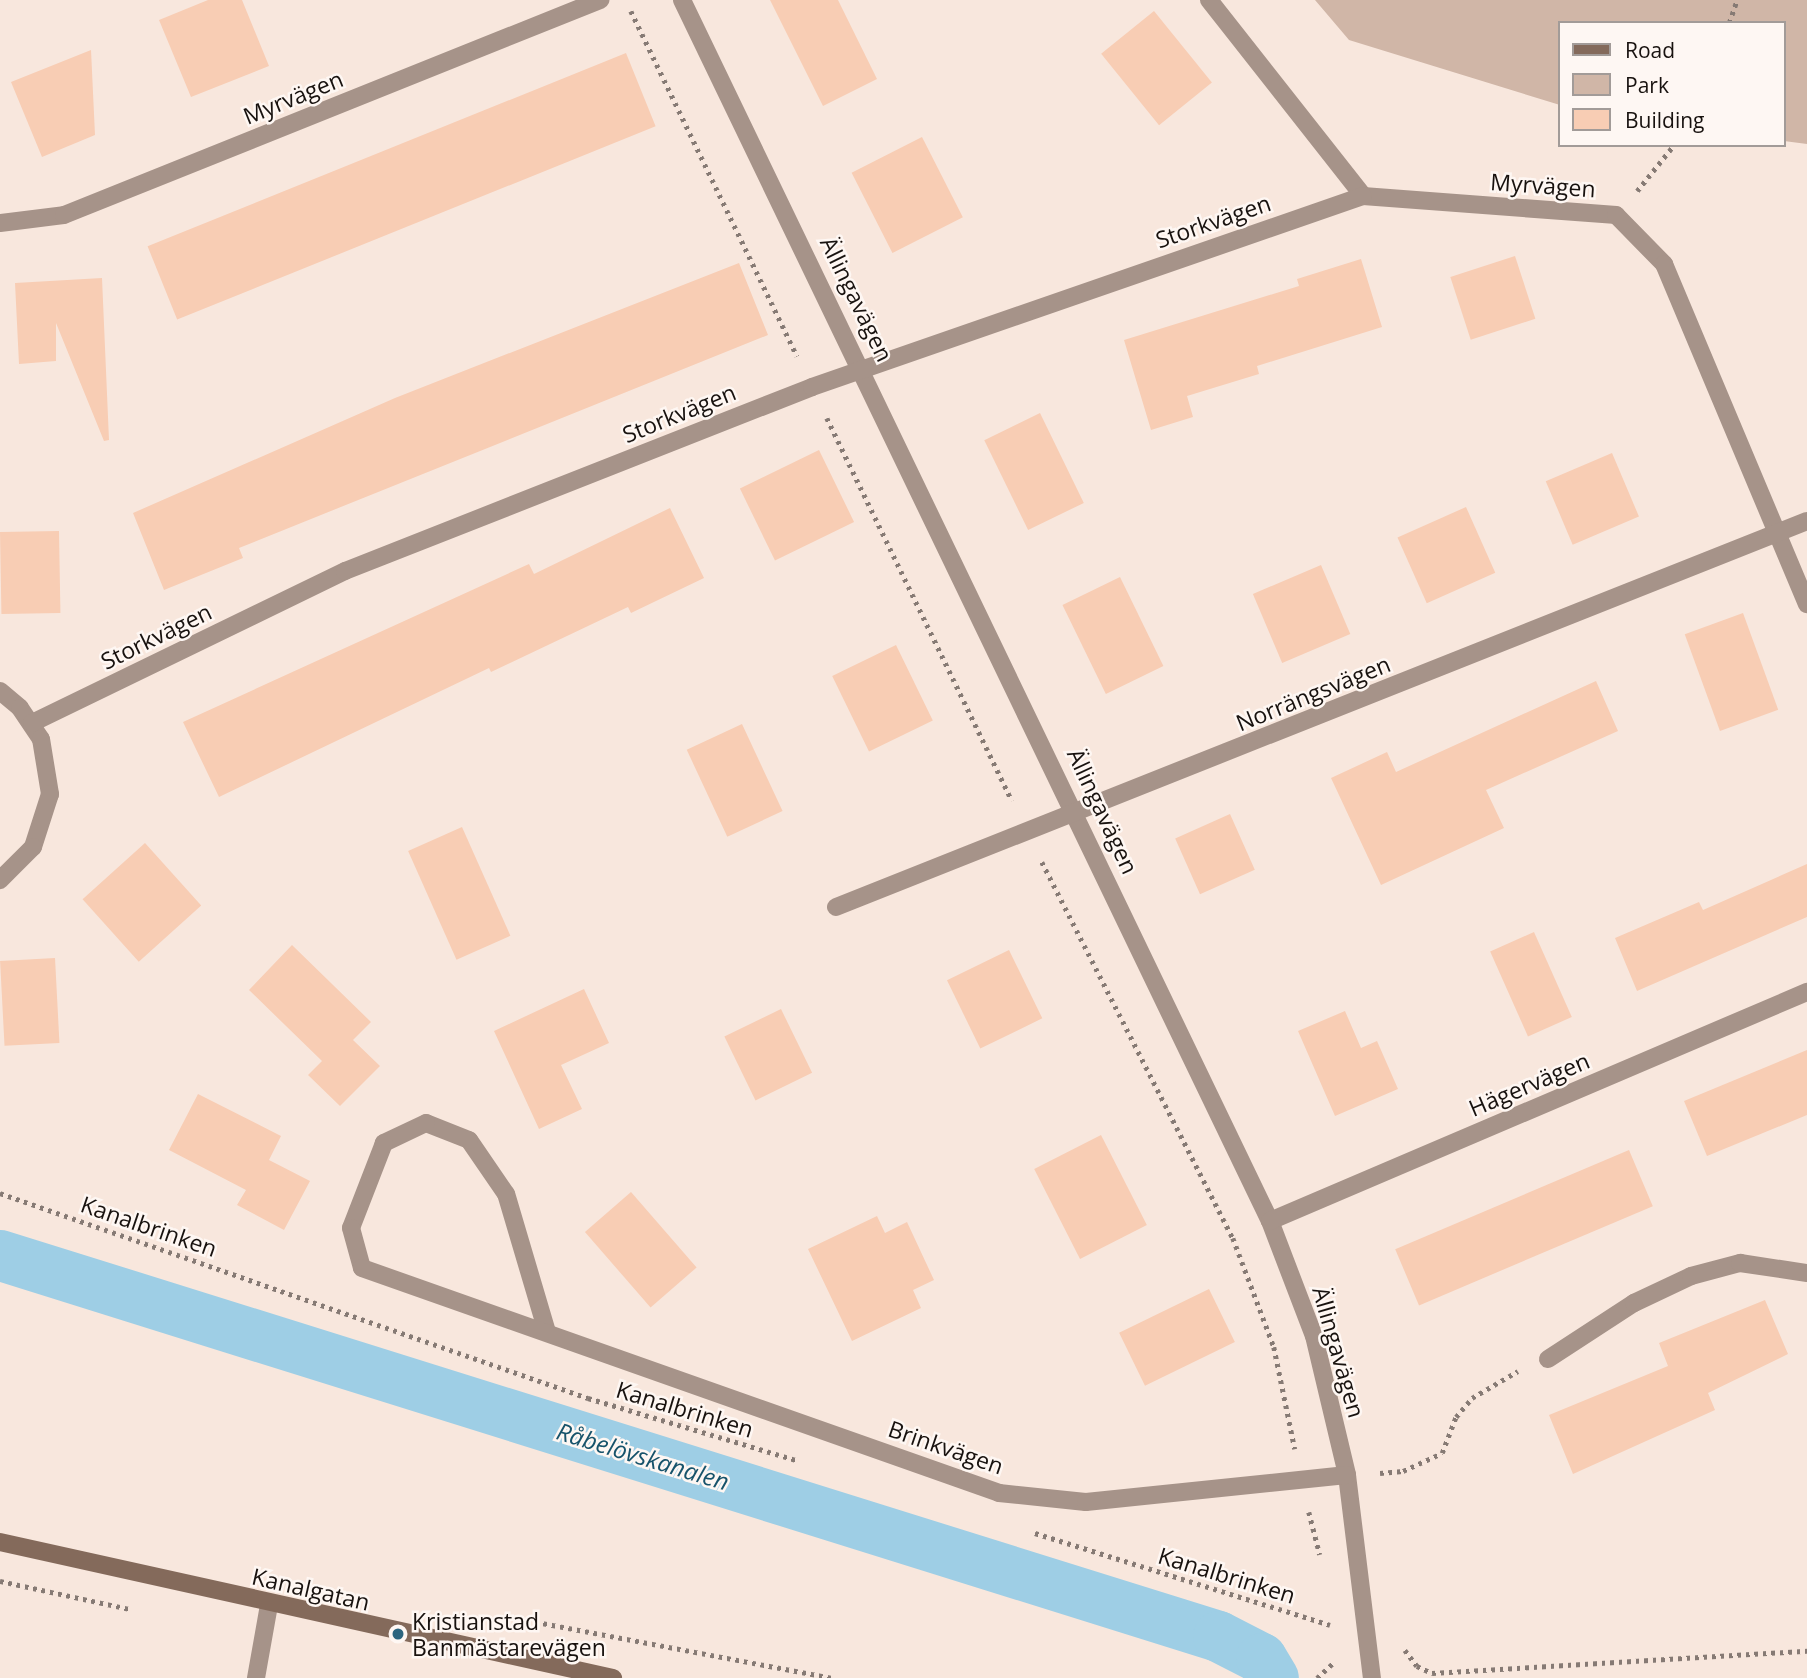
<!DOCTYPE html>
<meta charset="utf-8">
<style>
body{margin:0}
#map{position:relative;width:1807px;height:1678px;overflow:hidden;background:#f8e7dd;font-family:"Open Sans",sans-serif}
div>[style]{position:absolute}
.green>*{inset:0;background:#d0b6a7}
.canal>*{height:51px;margin:-25.5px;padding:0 25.5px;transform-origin:25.5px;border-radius:25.5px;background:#9ecee5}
.building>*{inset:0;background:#f8cdb4;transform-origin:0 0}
.path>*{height:4.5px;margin-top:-2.25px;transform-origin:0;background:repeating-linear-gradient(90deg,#867a74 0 3.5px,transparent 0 8.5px)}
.street>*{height:18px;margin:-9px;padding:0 9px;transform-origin:9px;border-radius:9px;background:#a69389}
.secondary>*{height:18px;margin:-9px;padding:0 9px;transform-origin:9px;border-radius:9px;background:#846a5b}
.dots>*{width:19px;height:19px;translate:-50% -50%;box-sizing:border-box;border:4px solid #fef7f3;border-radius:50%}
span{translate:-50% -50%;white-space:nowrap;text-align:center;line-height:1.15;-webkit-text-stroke:5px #fef7f3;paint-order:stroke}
.street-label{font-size:23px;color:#18120f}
.poi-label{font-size:23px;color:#18120f}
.left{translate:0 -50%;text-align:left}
.water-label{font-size:24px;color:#17536b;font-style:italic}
.legend{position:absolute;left:1558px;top:21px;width:228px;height:126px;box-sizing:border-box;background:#fef7f3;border:2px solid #a29b98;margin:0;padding:9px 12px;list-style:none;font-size:21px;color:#18120f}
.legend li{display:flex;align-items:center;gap:14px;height:35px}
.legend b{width:35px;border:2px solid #a29b98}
</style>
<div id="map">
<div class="green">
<div style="clip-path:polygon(1315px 0,1807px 0,1807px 144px,1784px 141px,1784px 23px,1560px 23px,1560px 105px,1349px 40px)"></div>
</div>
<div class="canal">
<div style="left:0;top:1255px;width:1276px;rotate:17.37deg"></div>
<div style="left:1218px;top:1636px;width:48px;rotate:27.1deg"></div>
<div style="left:1261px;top:1658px;width:23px;rotate:59deg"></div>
</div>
<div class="building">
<div style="clip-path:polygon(208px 0,242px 0,269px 66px,191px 97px,159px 20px)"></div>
<div style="clip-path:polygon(770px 0,838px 0,877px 79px,823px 106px)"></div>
<div style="left:1154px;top:11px;width:92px;height:68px;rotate:51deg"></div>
<div style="clip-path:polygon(91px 50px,95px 135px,42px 157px,11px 82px)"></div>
<div style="left:626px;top:53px;width:79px;height:516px;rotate:68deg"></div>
<div style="left:922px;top:137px;width:90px;height:79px;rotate:63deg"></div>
<div style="left:1515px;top:256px;width:66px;height:68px;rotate:72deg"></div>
<div style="clip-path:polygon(1361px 259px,1382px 327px,1257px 366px,1259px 374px,1187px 396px,1193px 417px,1151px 430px,1124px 340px,1299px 286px,1297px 279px)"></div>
<div style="clip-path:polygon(739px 263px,768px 335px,239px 548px,243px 558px,164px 590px,133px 513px,395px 398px)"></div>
<div style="clip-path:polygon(102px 278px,109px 440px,104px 441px,56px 323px,56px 361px,19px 364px,15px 283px)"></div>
<div style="left:1040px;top:413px;width:100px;height:62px;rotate:64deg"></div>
<div style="left:819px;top:450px;width:80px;height:88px;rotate:64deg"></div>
<div style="left:1612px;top:453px;width:69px;height:72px;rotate:67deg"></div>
<div style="left:1466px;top:507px;width:72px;height:75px;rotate:66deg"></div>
<div style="clip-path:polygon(670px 508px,704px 578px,631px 613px,628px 607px,491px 672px,489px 668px,219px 797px,183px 722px,529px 564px,534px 574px)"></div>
<div style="left:59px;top:531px;width:82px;height:59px;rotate:89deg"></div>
<div style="left:1321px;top:565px;width:75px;height:74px;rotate:67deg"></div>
<div style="left:1120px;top:577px;width:99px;height:64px;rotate:64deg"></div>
<div style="left:1743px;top:613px;width:103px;height:62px;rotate:70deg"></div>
<div style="left:896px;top:645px;width:84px;height:71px;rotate:64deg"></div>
<div style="clip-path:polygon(1596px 681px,1618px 731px,1486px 790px,1504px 828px,1381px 885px,1331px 778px,1387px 752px,1396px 772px)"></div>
<div style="left:742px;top:724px;width:96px;height:61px;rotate:65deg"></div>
<div style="left:1230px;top:814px;width:61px;height:60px;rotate:66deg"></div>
<div style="left:462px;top:827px;width:119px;height:59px;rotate:66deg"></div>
<div style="left:145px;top:843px;width:84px;height:84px;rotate:48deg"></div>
<div style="clip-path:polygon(1807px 864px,1807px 917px,1637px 991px,1615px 938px,1699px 902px,1703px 910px)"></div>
<div style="left:1534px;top:932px;width:93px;height:48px;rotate:66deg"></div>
<div style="clip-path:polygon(292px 945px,371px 1022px,353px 1040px,380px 1066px,340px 1106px,308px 1075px,322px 1061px,249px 990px)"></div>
<div style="left:1009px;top:950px;width:76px;height:69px;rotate:64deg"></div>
<div style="left:55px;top:958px;width:85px;height:55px;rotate:87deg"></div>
<div style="clip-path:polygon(584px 989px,609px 1043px,561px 1065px,582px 1109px,539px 1129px,494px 1031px)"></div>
<div style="left:781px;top:1009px;width:71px;height:63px;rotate:64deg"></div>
<div style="clip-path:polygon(1345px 1011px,1361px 1048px,1377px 1041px,1398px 1089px,1335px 1116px,1298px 1031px)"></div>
<div style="clip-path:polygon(1807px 1050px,1807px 1115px,1707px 1156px,1684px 1101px)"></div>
<div style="clip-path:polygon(198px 1094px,281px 1136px,269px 1160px,310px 1181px,284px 1230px,237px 1205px,246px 1190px,169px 1150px)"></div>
<div style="left:1101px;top:1135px;width:101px;height:75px;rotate:63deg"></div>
<div style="left:1629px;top:1150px;width:61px;height:254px;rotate:67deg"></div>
<div style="left:631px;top:1192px;width:100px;height:61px;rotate:49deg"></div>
<div style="clip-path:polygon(877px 1216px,885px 1233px,907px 1222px,934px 1280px,913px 1290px,921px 1308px,852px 1341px,808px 1249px)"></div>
<div style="left:1209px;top:1289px;width:59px;height:100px;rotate:64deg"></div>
<div style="clip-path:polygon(1765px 1300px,1788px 1354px,1708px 1393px,1715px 1410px,1573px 1474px,1549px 1415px,1668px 1366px,1659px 1343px)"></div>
</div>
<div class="path">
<div style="left:631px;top:11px;width:383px;rotate:64.3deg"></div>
<div style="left:1729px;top:23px;width:24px;rotate:-71deg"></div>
<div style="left:1637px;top:191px;width:59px;rotate:-51.2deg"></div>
<div style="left:827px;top:418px;width:425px;rotate:64.2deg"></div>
<div style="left:1042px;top:862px;width:422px;rotate:63.1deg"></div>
<div style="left:1233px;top:1238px;width:116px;rotate:69.4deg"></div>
<div style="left:1274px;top:1347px;width:104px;rotate:78.4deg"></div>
<div style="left:0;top:1193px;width:623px;rotate:19.22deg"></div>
<div style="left:588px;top:1398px;width:220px;rotate:16.6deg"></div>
<div style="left:1380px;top:1473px;width:23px;rotate:-5deg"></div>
<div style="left:1403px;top:1471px;width:43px;rotate:-24.8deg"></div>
<div style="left:1442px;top:1453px;width:39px;rotate:-69deg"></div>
<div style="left:1456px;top:1417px;width:25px;rotate:-50deg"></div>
<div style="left:1472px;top:1398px;width:53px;rotate:-30.4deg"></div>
<div style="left:1309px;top:1512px;width:44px;rotate:75.7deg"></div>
<div style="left:1035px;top:1533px;width:309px;rotate:17.3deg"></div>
<div style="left:0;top:1581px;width:132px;rotate:12.2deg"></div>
<div style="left:510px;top:1617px;width:328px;rotate:10.7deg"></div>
<div style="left:1405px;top:1650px;width:20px;rotate:53deg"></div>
<div style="left:1417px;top:1666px;width:17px;rotate:25deg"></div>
<div style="left:1432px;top:1673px;width:376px;rotate:-3.4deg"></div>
<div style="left:1317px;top:1678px;width:23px;rotate:-43deg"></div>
</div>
<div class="street">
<div style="left:682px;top:0;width:1355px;rotate:64.29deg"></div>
<div style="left:1270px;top:1221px;width:123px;rotate:69.1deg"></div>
<div style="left:1314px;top:1336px;width:143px;rotate:76.6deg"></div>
<div style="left:1347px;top:1475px;width:205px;rotate:83deg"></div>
<div style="left:1209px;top:0;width:249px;rotate:51.8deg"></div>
<div style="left:1363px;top:196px;width:254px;rotate:4.3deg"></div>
<div style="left:1616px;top:215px;width:69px;rotate:45.6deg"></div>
<div style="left:1664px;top:264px;width:369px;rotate:67.2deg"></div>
<div style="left:0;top:223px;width:64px;rotate:-7.1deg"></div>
<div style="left:64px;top:215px;width:578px;rotate:-21.86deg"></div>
<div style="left:0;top:691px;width:26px;rotate:40deg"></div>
<div style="left:20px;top:708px;width:37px;rotate:56deg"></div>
<div style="left:41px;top:739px;width:56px;rotate:80.7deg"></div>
<div style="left:50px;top:794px;width:56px;rotate:107.8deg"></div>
<div style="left:33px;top:847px;width:47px;rotate:135deg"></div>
<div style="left:32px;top:723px;width:348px;rotate:-25.9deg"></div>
<div style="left:345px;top:571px;width:502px;rotate:-21.5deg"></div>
<div style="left:812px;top:387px;width:583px;rotate:-19.12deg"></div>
<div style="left:836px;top:907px;width:1045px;rotate:-21.68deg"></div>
<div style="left:1270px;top:1221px;width:584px;rotate:-23.1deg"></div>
<div style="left:547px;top:1332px;width:144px;rotate:-106.5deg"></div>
<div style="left:506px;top:1194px;width:65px;rotate:-124.4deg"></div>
<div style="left:469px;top:1140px;width:46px;rotate:-158.4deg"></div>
<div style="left:426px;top:1123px;width:47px;rotate:154.5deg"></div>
<div style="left:384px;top:1143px;width:91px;rotate:111.2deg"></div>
<div style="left:351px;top:1228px;width:41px;rotate:74.6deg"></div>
<div style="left:362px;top:1268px;width:676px;rotate:19.45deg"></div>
<div style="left:999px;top:1493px;width:87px;rotate:5.9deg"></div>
<div style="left:1086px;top:1502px;width:262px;rotate:-5.9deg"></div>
<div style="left:1548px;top:1359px;width:103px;rotate:-33.1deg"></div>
<div style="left:1634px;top:1303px;width:63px;rotate:-25.3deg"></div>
<div style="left:1691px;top:1276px;width:51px;rotate:-14.9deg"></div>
<div style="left:1740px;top:1263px;width:68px;rotate:8.5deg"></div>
<div style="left:256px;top:1678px;width:74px;rotate:-79.9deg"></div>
</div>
<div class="secondary">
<div style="left:0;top:1542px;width:628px;rotate:12.51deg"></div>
</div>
<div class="dots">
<div style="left:398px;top:1634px;background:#2c657f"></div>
</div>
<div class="street-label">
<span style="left:293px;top:97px;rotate:-22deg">Myrvägen</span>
<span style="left:1543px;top:185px;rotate:4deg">Myrvägen</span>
<span style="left:1213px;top:221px;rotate:-19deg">Storkvägen</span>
<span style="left:857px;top:299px;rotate:64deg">Ällingavägen</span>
<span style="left:679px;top:413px;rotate:-22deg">Storkvägen</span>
<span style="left:156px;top:636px;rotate:-26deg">Storkvägen</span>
<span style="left:1313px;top:693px;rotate:-22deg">Norrängsvägen</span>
<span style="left:1103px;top:811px;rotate:65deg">Ällingavägen</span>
<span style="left:1529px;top:1084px;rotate:-23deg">Hägervägen</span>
<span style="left:149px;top:1226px;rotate:19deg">Kanalbrinken</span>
<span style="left:1339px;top:1352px;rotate:74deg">Ällingavägen</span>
<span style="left:685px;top:1409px;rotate:17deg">Kanalbrinken</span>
<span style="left:946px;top:1447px;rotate:19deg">Brinkvägen</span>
<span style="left:1227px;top:1575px;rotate:17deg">Kanalbrinken</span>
<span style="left:311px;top:1589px;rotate:13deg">Kanalgatan</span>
</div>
<div class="poi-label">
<span class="left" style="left:412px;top:1634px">Kristianstad<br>Banmästarevägen</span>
</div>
<div class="water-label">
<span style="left:643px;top:1456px;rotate:17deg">Råbelövskanalen</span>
</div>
<ul class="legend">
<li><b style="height:9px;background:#846a5b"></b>Road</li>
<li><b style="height:19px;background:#d0b6a7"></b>Park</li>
<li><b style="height:19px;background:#f8cdb4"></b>Building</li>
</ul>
</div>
